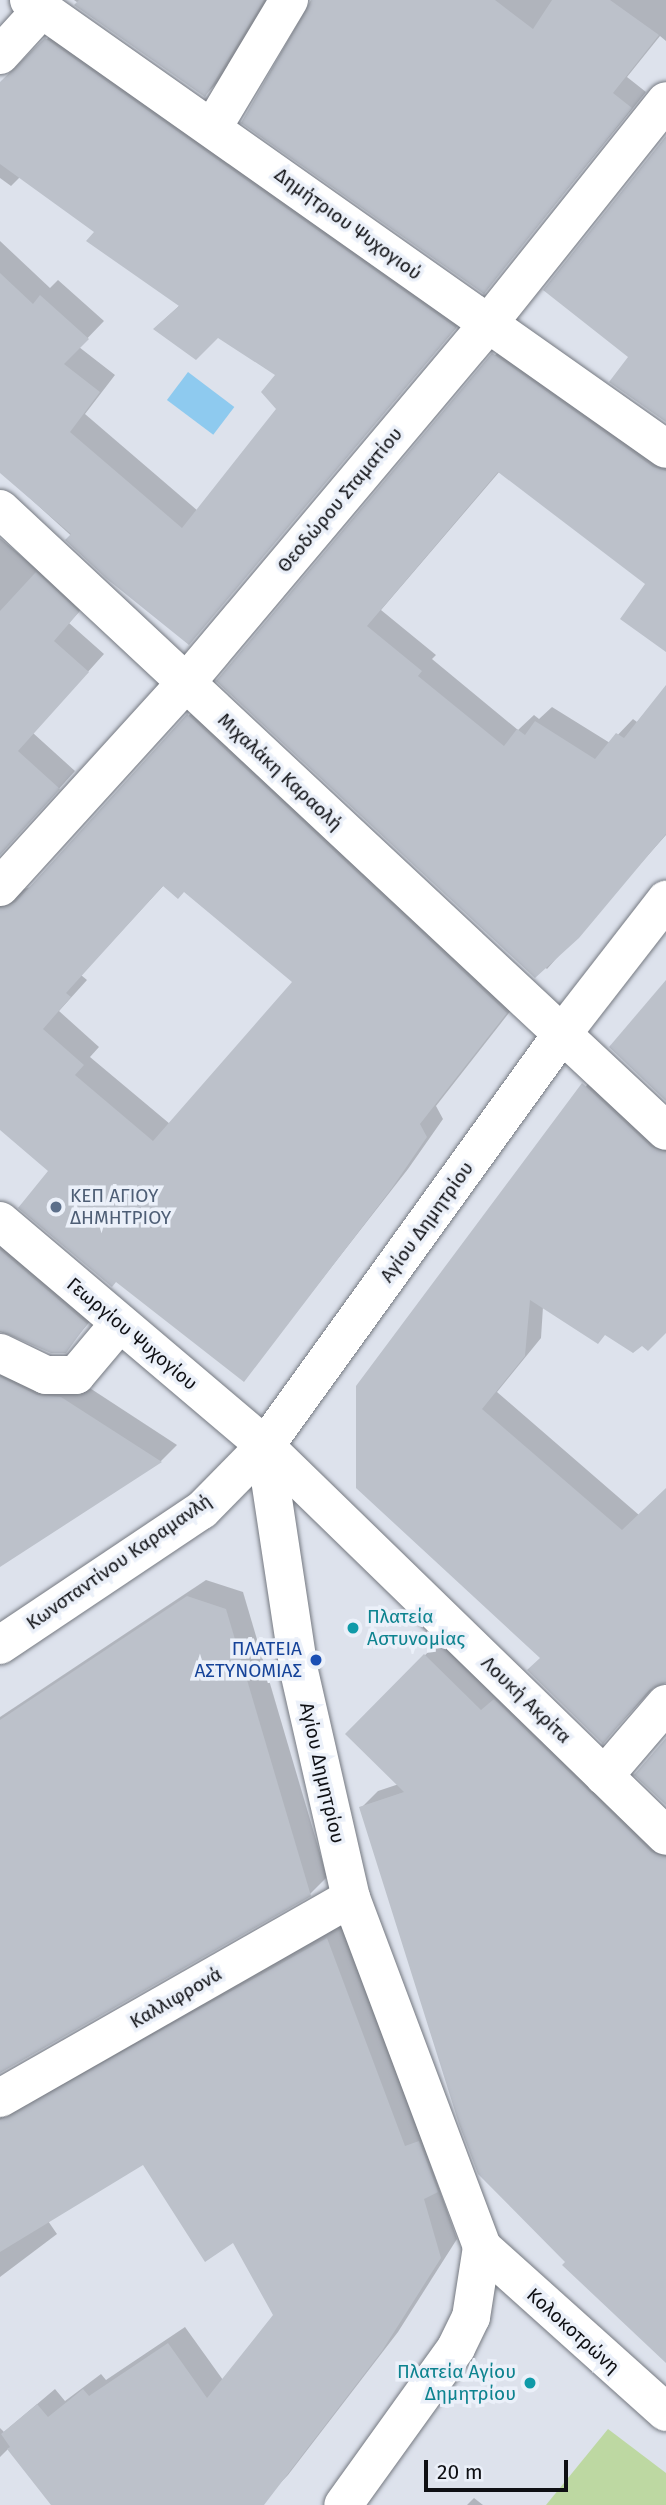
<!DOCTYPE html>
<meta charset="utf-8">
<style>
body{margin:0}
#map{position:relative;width:666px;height:2505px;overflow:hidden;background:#dde2ec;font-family:"Fira Sans",sans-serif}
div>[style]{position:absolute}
.green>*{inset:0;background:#bdd8a2}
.water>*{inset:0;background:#8ecaef;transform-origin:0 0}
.shadow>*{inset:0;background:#0003}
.building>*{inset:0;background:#bcc1ca}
.roads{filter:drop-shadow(0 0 2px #757981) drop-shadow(0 0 2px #757981)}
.minor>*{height:38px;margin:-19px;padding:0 19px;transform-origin:19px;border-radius:19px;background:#fff}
.secondary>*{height:38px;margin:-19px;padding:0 19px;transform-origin:19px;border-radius:19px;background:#fff}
.dots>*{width:19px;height:19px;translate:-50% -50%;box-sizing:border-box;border:4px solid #ebf0f9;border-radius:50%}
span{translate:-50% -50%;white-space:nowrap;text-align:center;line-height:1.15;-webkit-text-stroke:7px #ebf0f9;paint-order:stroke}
.street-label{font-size:19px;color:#0f1014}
.service-label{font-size:19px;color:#4e5e75}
.left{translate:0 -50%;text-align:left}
.culture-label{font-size:19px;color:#0d838f}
.right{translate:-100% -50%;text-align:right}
.transit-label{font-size:19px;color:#164399}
.scale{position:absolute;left:424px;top:2460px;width:144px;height:32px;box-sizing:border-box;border:4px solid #0f1014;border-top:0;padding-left:9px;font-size:21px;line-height:24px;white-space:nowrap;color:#0f1014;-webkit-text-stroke:5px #ebf0f9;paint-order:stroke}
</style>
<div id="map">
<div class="green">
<div style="clip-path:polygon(608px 2429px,666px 2473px,666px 2505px,546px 2505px)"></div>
</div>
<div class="water">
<div style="left:188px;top:372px;width:58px;height:35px;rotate:37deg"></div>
</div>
<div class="shadow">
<div style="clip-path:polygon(74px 0,268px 0,220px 80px,205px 95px)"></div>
<div style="clip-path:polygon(313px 0,666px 0,666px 41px,660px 36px,627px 77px,646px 92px,484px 292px)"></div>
<div style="clip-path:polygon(63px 23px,471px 310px,189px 643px,0 471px,0 241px,50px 288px,58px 280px,104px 321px,79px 347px,115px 375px,85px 414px,198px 511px,278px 409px,277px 375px,218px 336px,155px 328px,180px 305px,97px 232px,21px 176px,11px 186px,0 178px,0 86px)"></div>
<div style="clip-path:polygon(509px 339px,666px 450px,666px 650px,648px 584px,500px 471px,381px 610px,436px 655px,432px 659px,518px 730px,534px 715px,539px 719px,552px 707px,610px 743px,633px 719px,637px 722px,666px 688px,666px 835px,547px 969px,219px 681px)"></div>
<div style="clip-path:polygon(0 538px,39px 571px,94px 595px,69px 623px,104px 654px,33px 733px,75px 771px,0 854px)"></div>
<div style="clip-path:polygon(evenodd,205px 698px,523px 995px,436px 1106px,443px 1119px,408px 1169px,244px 1379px,50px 1171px,0 1128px,0 881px,13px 893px,33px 886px,205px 698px,164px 885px,185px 890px,294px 982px,170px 1124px,90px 1057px,99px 1047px,59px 1011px,87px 980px,81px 975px,164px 885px)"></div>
<div style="clip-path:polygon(600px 1068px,666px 1130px,666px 1331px,642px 1344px,543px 1307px,541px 1338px,497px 1392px,639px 1515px,666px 1489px,666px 1683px,659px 1682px,619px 1725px,542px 1658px,358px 1387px)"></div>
<div style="clip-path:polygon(0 1218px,103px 1306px,65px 1351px,0 1332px)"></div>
<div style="clip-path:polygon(0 1349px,79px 1381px,177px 1445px,161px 1461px,0 1565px)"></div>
<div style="clip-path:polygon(206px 1580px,243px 1592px,327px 1877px,310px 1894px,0 2071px,0 1717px)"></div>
<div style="clip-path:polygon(441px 1639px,666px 1835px,666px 2360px,568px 2262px,361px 1808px,378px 1791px,399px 1784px,347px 1734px)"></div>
<div style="clip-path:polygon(345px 1923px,457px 2239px,398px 2332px,288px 2475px,259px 2505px,53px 2505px,9px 2448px,0 2457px,0 2428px,4px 2432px,55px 2389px,65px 2401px,101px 2374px,106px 2380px,185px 2327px,223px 2380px,275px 2315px,234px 2241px,144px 2162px,48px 2221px,57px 2234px,0 2277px,0 2090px)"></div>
<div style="clip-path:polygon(474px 2498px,483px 2505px,467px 2505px)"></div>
</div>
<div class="building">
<div style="clip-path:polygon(79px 0,264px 0,205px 97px,74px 5px)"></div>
<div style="clip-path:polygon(311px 0,495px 0,533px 29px,552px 0,610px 0,659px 35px,613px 93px,632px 108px,484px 294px,241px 123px)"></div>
<div style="clip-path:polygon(45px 38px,456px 328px,189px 645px,107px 579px,65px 540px,71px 534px,0 473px,0 273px,33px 304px,40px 295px,89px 339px,64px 364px,100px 392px,70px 432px,182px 528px,276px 409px,261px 392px,275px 375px,218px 338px,196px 360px,153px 329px,179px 306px,86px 241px,94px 232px,0 164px,0 82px)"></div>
<div style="clip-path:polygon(666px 136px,666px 422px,609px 382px,628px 357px,543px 290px)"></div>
<div style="clip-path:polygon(492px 353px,653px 467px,666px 471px,666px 652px,620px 619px,645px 584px,498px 472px,367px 626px,422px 671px,418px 676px,504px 746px,517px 729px,525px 735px,535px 721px,595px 759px,616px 733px,624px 738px,666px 685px,666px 834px,579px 938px,535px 978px,216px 681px)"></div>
<div style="clip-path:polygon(36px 572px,79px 612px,54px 641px,89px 672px,18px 751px,60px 789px,0 855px,0 611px)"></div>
<div style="clip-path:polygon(evenodd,187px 714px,507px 1013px,420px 1124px,427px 1137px,392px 1188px,244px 1382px,116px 1282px,112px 1287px,18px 1208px,48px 1171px,0 1130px,0 908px,16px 902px,187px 714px,163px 886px,178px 899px,184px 892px,292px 982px,153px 1141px,75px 1075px,84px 1065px,43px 1029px,71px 997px,66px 993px,163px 886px)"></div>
<div style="clip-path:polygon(666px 980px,666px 1101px,609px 1047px)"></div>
<div style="clip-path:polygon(582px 1083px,651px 1147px,666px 1152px,666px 1333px,648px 1351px,642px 1346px,633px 1353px,605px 1335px,598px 1344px,530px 1300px,525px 1356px,482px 1409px,622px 1530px,666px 1488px,666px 1683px,649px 1690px,603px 1744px,527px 1670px,540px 1658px,356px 1488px,356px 1386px)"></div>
<div style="clip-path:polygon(0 1250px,87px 1324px,66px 1353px,51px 1353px,0 1331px)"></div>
<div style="clip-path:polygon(0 1377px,37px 1395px,61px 1397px,162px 1462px,0 1567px)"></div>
<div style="clip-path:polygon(187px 1596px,226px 1609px,311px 1896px,0 2073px,0 1720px)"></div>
<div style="clip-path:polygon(424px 1654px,481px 1710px,494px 1699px,651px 1852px,666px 1857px,666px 2363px,562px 2265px,565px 2262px,478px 2174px,459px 2124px,359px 1807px,404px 1792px,345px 1734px)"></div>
<div style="clip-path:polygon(666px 1738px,666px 1805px,634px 1775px)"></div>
<div style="clip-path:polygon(327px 1938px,405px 2146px,419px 2141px,438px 2192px,424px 2199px,441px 2258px,382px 2351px,264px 2505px,51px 2505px,7px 2449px,10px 2447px,1px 2434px,37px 2404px,48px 2417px,83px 2389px,89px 2396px,168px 2343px,207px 2398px,273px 2315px,233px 2243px,205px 2262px,143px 2165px,0 2252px,0 2120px)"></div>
</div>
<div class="roads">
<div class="minor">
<div style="left:29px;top:0;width:779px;rotate:35.18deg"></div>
<div style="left:0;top:55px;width:62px;rotate:-47.6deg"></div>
<div style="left:213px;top:127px;width:148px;rotate:-59.1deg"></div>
<div style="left:0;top:509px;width:911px;rotate:43.04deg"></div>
<div style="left:0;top:887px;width:275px;rotate:-47.7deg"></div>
<div style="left:185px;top:684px;width:471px;rotate:-49.9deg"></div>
<div style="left:488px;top:324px;width:285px;rotate:-51.4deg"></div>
<div style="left:0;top:1221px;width:348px;rotate:40.3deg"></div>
<div style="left:265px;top:1446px;width:559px;rotate:44.2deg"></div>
<div style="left:0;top:1353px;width:51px;rotate:25.6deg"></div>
<div style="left:46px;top:1375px;width:30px"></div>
<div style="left:76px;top:1375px;width:67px;rotate:-49.9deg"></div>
<div style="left:604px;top:1776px;width:95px;rotate:-49.3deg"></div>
<div style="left:0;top:2098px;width:404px;rotate:-29.7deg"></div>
<div style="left:482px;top:2247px;width:247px;rotate:41.9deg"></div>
</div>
<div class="secondary">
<div style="left:265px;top:1446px;width:228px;rotate:81.4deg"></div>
<div style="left:299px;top:1671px;width:233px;rotate:77.1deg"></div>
<div style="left:351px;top:1898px;width:373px;rotate:69.4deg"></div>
<div style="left:482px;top:2247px;width:71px;rotate:98.9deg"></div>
<div style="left:471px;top:2317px;width:34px;rotate:116deg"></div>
<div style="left:456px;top:2348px;width:193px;rotate:125.7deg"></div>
<div style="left:0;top:1645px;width:243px;rotate:-33.8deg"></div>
<div style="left:202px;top:1510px;width:90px;rotate:-45.5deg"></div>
<div style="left:265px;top:1446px;width:508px;rotate:-54.21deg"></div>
<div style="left:562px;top:1034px;width:170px;rotate:-52.2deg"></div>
</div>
</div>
<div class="dots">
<div style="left:56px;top:1207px;background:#5c6f8a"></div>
<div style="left:353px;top:1628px;background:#0f9aa8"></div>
<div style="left:316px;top:1660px;background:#1a4fb4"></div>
<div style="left:530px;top:2383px;background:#0f9aa8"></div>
</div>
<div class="street-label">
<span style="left:348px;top:224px;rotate:36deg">Δημήτριου Ψυχογιού</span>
<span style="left:340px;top:500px;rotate:-50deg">Θεοδώρου Σταματίου</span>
<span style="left:280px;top:772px;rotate:43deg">Μιχαλάκη Καραολή</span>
<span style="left:427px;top:1222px;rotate:-54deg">Αγίου Δημητρίου</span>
<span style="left:132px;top:1334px;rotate:40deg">Γεωργίου Ψυχογίου</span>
<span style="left:119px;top:1562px;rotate:-35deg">Κωνσταντίνου Καραμανλή</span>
<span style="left:526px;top:1700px;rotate:44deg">Λουκή Ακρίτα</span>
<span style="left:322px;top:1773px;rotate:77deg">Αγίου Δημητρίου</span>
<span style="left:176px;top:1998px;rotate:-30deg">Καλλιφρονά</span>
<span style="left:573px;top:2331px;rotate:42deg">Κολοκοτρώνη</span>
</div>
<div class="service-label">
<span class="left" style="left:70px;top:1207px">ΚΕΠ ΑΓΙΟΥ<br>ΔΗΜΗΤΡΙΟΥ</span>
</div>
<div class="culture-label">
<span class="left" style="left:367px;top:1628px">Πλατεία<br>Αστυνομίας</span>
<span class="right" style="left:516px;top:2383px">Πλατεία Αγίου<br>Δημητρίου</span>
</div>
<div class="transit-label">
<span class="right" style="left:302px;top:1660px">ΠΛΑΤΕΙΑ<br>ΑΣΤΥΝΟΜΙΑΣ</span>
</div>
<div class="scale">20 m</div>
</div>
